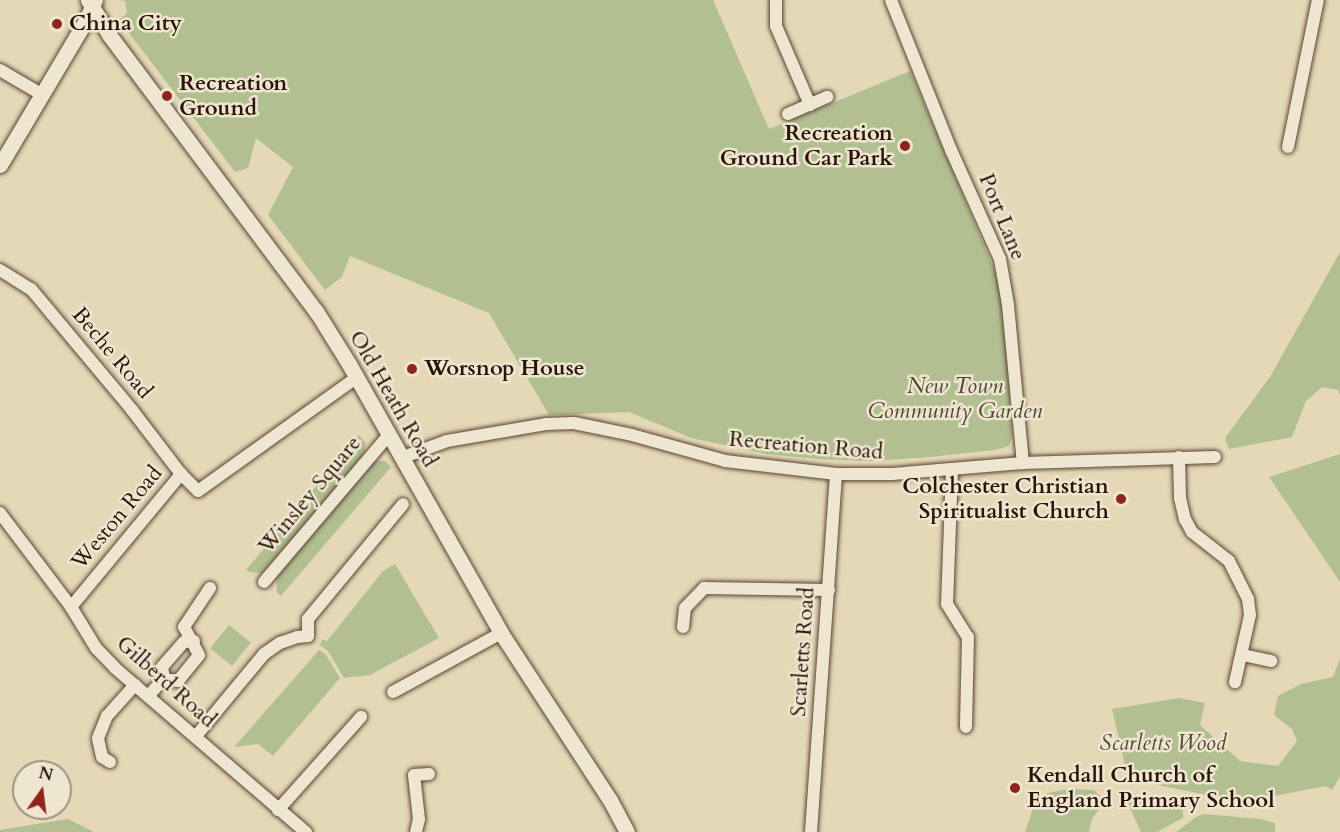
<!DOCTYPE html>
<style>
body{margin:0}
#map{position:relative;width:1340px;height:832px;overflow:hidden;background:#e5d8b7;font-family:Cardo,serif}
div>[style]{position:absolute}
.green>*{inset:0;background:#b2bf90;transform-origin:0 0}
.roads{filter:drop-shadow(0 0 2px #594433) drop-shadow(0 0 2px #594433)}
.minor>*{height:12px;margin:-6px;padding:0 6px;transform-origin:6px;border-radius:6px;background:#eee6d0}
.tertiary>*{height:15px;margin:-7.5px;padding:0 7.5px;transform-origin:7.5px;border-radius:7.5px;background:#eee6d0}
.dots>*{width:16px;height:16px;translate:-50% -50%;box-sizing:border-box;border:3px solid #eee6d0;border-radius:50%}
span{translate:-50% -50%;white-space:nowrap;text-align:center;line-height:1.15;-webkit-text-stroke:5px #eee6d0;paint-order:stroke}
.poi-label{font-size:22px;color:#2a1307;font-weight:700}
.left{translate:0 -50%;text-align:left}
.right{translate:-100% -50%;text-align:right}
.street-label{font-size:22px;color:#2a1307}
.park-label{font-size:22px;color:#534730;font-style:italic}
.north{position:absolute;left:12px;top:760px;width:60px;height:60px;box-sizing:border-box;background:#eee6d0;border:2px solid #a09280;border-radius:50%;rotate:14deg;font-size:16px;font-weight:700;line-height:24px;text-align:center;color:#2a1307}
.north::after{content:'';display:block;margin:auto;width:21px;height:27px;background:#8f2418;clip-path:polygon(50% 0,100% 100%,50% 72%,0 100%)}
</style>
<div id="map">
<div class="green">
<div style="clip-path:polygon(119px 0,713px 0,769px 129px,910px 71px,1000px 283px,1007px 331px,1012px 437px,1009px 446px,995px 450px,919px 458px,865px 461px,818px 459px,766px 454px,691px 438px,629px 412px,549px 415px,489px 313px,350px 256px,342px 277px,325px 290px,268px 215px,293px 167px,256px 138px,248px 168px,235px 172px,119px 20px,127px 13px,125px 1px)"></div>
<div style="clip-path:polygon(1340px 252px,1340px 395px,1338px 390px,1322px 387px,1306px 401px,1292px 437px,1229px 449px,1225px 438px,1270px 377px)"></div>
<div style="clip-path:polygon(359px 435px,366px 443px,363px 459px,262px 573px,249px 572px,246px 570px)"></div>
<div style="clip-path:polygon(1340px 454px,1340px 582px,1269px 477px)"></div>
<div style="clip-path:polygon(371px 461px,385px 461px,391px 467px,281px 596px,277px 593px,276px 576px)"></div>
<div style="clip-path:polygon(395px 564px,439px 638px,370px 675px,344px 678px,328px 651px,320px 645px,322px 639px,327px 641px,383px 571px)"></div>
<div style="left:229px;top:625px;width:28px;height:30px;rotate:39deg"></div>
<div style="clip-path:polygon(319px 650px,326px 655px,340px 678px,273px 756px,258px 744px,234px 747px)"></div>
<div style="clip-path:polygon(1340px 658px,1340px 777px,1332px 790px,1326px 786px,1259px 799px,1223px 798px,1137px 781px,1123px 772px,1125px 765px,1112px 709px,1179px 698px,1205px 703px,1200px 725px,1240px 761px,1278px 766px,1297px 741px,1292px 729px,1274px 715px,1278px 696px,1301px 684px,1333px 677px)"></div>
<div style="clip-path:polygon(1068px 789px,1094px 790px,1105px 801px,1092px 819px,1089px 832px,1025px 832px,1035px 802px,1048px 793px)"></div>
<div style="clip-path:polygon(1127px 790px,1146px 801px,1183px 810px,1183px 818px,1157px 832px,1141px 832px,1128px 804px)"></div>
<div style="clip-path:polygon(1204px 814px,1260px 819px,1275px 823px,1275px 832px,1176px 832px,1196px 817px)"></div>
<div style="clip-path:polygon(68px 819px,94px 832px,0 832px,0 830px)"></div>
</div>
<div class="roads">
<div class="minor">
<div style="left:776px;top:0;width:26px;rotate:90deg"></div>
<div style="left:776px;top:26px;width:86px;rotate:66.7deg"></div>
<div style="left:891px;top:0;width:162px;rotate:68.2deg"></div>
<div style="left:951px;top:150px;width:120px;rotate:65.8deg"></div>
<div style="left:1000px;top:259px;width:47px;rotate:80.1deg"></div>
<div style="left:1008px;top:305px;width:159px;rotate:84.6deg"></div>
<div style="left:0;top:70px;width:48px;rotate:30.3deg"></div>
<div style="left:788px;top:114px;width:43px;rotate:-23.6deg"></div>
<div style="left:1288px;top:147px;width:150px;rotate:-78.5deg"></div>
<div style="left:0;top:270px;width:36px;rotate:32deg"></div>
<div style="left:31px;top:289px;width:158px;rotate:50.1deg"></div>
<div style="left:132px;top:410px;width:81px;rotate:52.6deg"></div>
<div style="left:1179px;top:457px;width:41px;rotate:88.6deg"></div>
<div style="left:1180px;top:498px;width:22px;rotate:77deg"></div>
<div style="left:1185px;top:519px;width:15px;rotate:62deg"></div>
<div style="left:1192px;top:532px;width:47px;rotate:38.1deg"></div>
<div style="left:1229px;top:561px;width:42px;rotate:63.4deg"></div>
<div style="left:1248px;top:599px;width:16px;rotate:83deg"></div>
<div style="left:1250px;top:615px;width:69px;rotate:102.6deg"></div>
<div style="left:401px;top:458px;width:49px;rotate:-20.3deg"></div>
<div style="left:447px;top:441px;width:100px;rotate:-9.7deg"></div>
<div style="left:546px;top:424px;width:28px;rotate:-2deg"></div>
<div style="left:574px;top:423px;width:59px;rotate:11.7deg"></div>
<div style="left:632px;top:435px;width:97px;rotate:15.6deg"></div>
<div style="left:725px;top:461px;width:112px;rotate:6.7deg"></div>
<div style="left:836px;top:474px;width:56px"></div>
<div style="left:892px;top:474px;width:131px;rotate:-4.8deg"></div>
<div style="left:1023px;top:463px;width:192px;rotate:-1.8deg"></div>
<div style="left:952px;top:469px;width:135px;rotate:92.1deg"></div>
<div style="left:947px;top:604px;width:39px;rotate:58deg"></div>
<div style="left:968px;top:637px;width:90px;rotate:91.3deg"></div>
<div style="left:0;top:513px;width:118px;rotate:52.9deg"></div>
<div style="left:71px;top:607px;width:48px;rotate:58.6deg"></div>
<div style="left:96px;top:648px;width:28px;rotate:46deg"></div>
<div style="left:115px;top:668px;width:252px;rotate:40.7deg"></div>
<div style="left:264px;top:582px;width:192px;rotate:-49.7deg"></div>
<div style="left:71px;top:607px;width:173px;rotate:-50.4deg"></div>
<div style="left:181px;top:474px;width:24px;rotate:45deg"></div>
<div style="left:198px;top:491px;width:194px;rotate:-35.6deg"></div>
<div style="left:683px;top:627px;width:19px;rotate:-84deg"></div>
<div style="left:685px;top:608px;width:28px;rotate:-46deg"></div>
<div style="left:704px;top:588px;width:125px;rotate:0.9deg"></div>
<div style="left:1243px;top:655px;width:29px;rotate:12deg"></div>
<div style="left:164px;top:679px;width:12px;rotate:-99deg"></div>
<div style="left:162px;top:667px;width:33px;rotate:-49deg"></div>
<div style="left:184px;top:642px;width:10px;rotate:-6deg"></div>
<div style="left:393px;top:692px;width:123px;rotate:-28.6deg"></div>
<div style="left:148px;top:696px;width:23px;rotate:-47deg"></div>
<div style="left:164px;top:679px;width:14px;rotate:8deg"></div>
<div style="left:178px;top:681px;width:33px;rotate:-51deg"></div>
<div style="left:199px;top:655px;width:32px;rotate:-118deg"></div>
<div style="left:184px;top:627px;width:47px;rotate:-56.3deg"></div>
<div style="left:196px;top:736px;width:107px;rotate:-50.3deg"></div>
<div style="left:264px;top:654px;width:19px;rotate:-35deg"></div>
<div style="left:280px;top:643px;width:18px;rotate:-19deg"></div>
<div style="left:297px;top:637px;width:11px;rotate:-5deg"></div>
<div style="left:308px;top:636px;width:17px;rotate:-90deg"></div>
<div style="left:308px;top:619px;width:149px;rotate:-50.4deg"></div>
<div style="left:110px;top:762px;width:9px;rotate:-148deg"></div>
<div style="left:102px;top:757px;width:19px;rotate:-102deg"></div>
<div style="left:98px;top:738px;width:24px;rotate:-68deg"></div>
<div style="left:107px;top:716px;width:42px;rotate:-47.9deg"></div>
<div style="left:278px;top:810px;width:125px;rotate:-48.3deg"></div>
<div style="left:416px;top:832px;width:13px;rotate:-77deg"></div>
<div style="left:419px;top:819px;width:44px;rotate:-96.5deg"></div>
<div style="left:414px;top:775px;width:15px;rotate:-4deg"></div>
<div style="left:811px;top:832px;width:359px;rotate:-86deg"></div>
</div>
<div class="tertiary">
<div style="left:88px;top:0;width:42px;rotate:58.6deg"></div>
<div style="left:110px;top:36px;width:344px;rotate:53.2deg"></div>
<div style="left:316px;top:311px;width:62px;rotate:58.1deg"></div>
<div style="left:349px;top:364px;width:309px;rotate:60.5deg"></div>
<div style="left:501px;top:633px;width:199px;rotate:56.9deg"></div>
<div style="left:610px;top:800px;width:36px;rotate:62deg"></div>
<div style="left:0;top:165px;width:169px;rotate:-59.3deg"></div>
<div style="left:86px;top:20px;width:22px;rotate:-66deg"></div>
</div>
</div>
<div class="dots">
<div style="left:57px;top:24px;background:#8f2418"></div>
<div style="left:167px;top:96px;background:#8f2418"></div>
<div style="left:905px;top:146px;background:#8f2418"></div>
<div style="left:412px;top:369px;background:#8f2418"></div>
<div style="left:1121px;top:499px;background:#8f2418"></div>
<div style="left:1015px;top:788px;background:#8f2418"></div>
</div>
<div class="poi-label">
<span class="left" style="left:69px;top:24px">China City</span>
<span class="left" style="left:179px;top:96px">Recreation<br>Ground</span>
<span class="right" style="left:893px;top:146px">Recreation<br>Ground Car Park</span>
<span class="left" style="left:424px;top:369px">Worsnop House</span>
<span class="right" style="left:1109px;top:499px">Colchester Christian<br>Spiritualist Church</span>
<span class="left" style="left:1027px;top:788px">Kendall Church of<br>England Primary School</span>
</div>
<div class="street-label">
<span style="left:1002px;top:217px;rotate:68deg">Port Lane</span>
<span style="left:112px;top:353px;rotate:50deg">Beche Road</span>
<span style="left:393px;top:399px;rotate:60deg">Old Heath Road</span>
<span style="left:806px;top:446px;rotate:5deg">Recreation Road</span>
<span style="left:310px;top:495px;rotate:-50deg">Winsley Square</span>
<span style="left:117px;top:518px;rotate:-50deg">Weston Road</span>
<span style="left:803px;top:652px;rotate:-86deg">Scarletts Road</span>
<span style="left:166px;top:682px;rotate:42deg">Gilberd Road</span>
</div>
<div class="park-label">
<span style="left:955px;top:399px">New Town<br>Community Garden</span>
<span style="left:1163px;top:744px">Scarletts Wood</span>
</div>
<div class="north">N</div>
</div>
